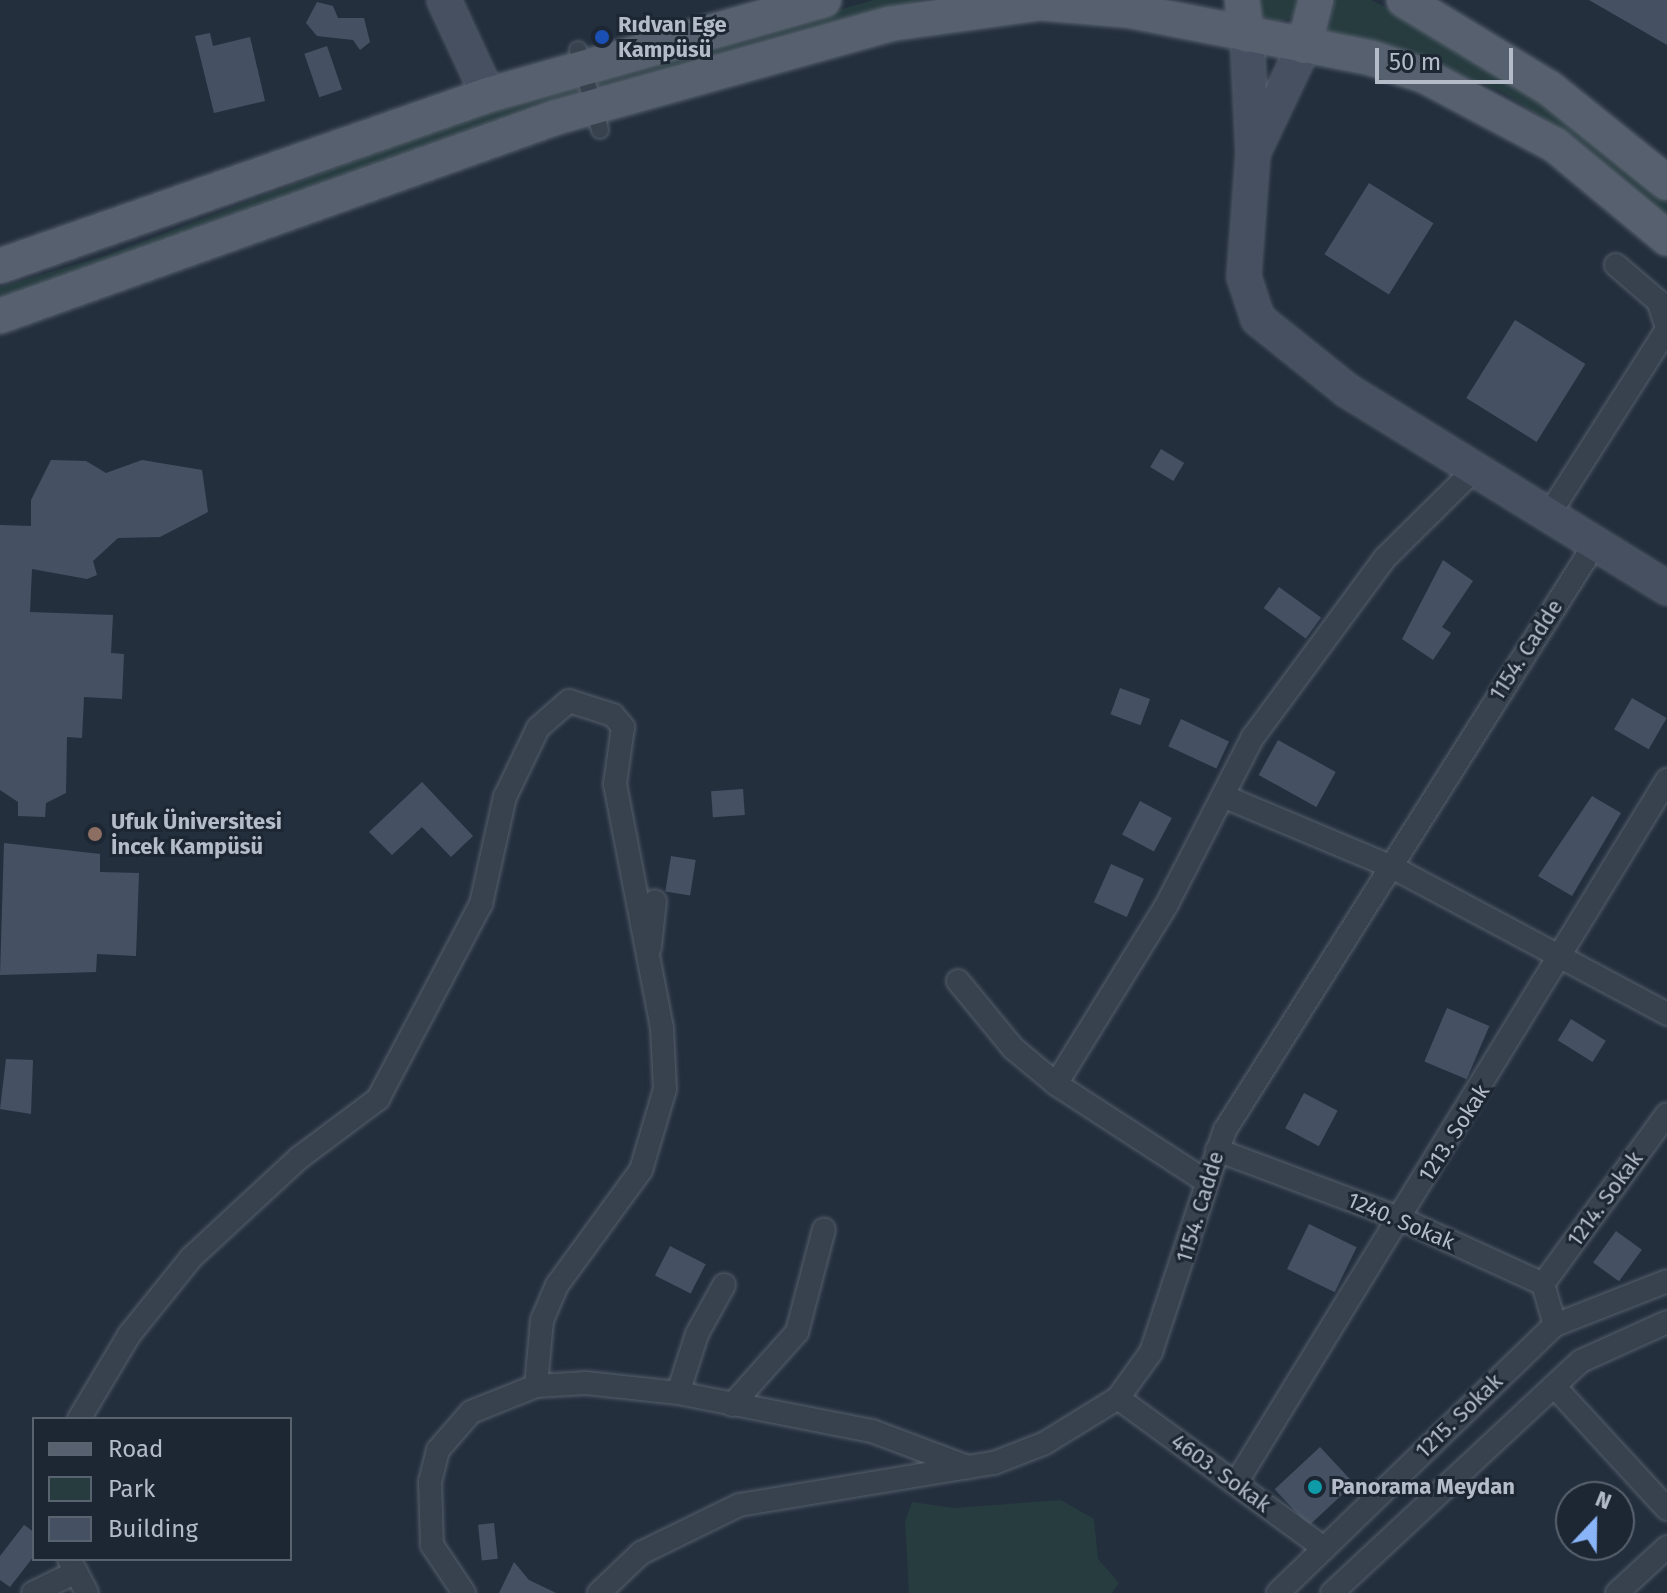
<!DOCTYPE html>
<meta charset="utf-8">
<style>
body{margin:0}
#map{position:relative;width:1667px;height:1593px;overflow:hidden;background:#242f3e;font-family:"Fira Sans",sans-serif}
div>[style]{position:absolute}
.green>*{inset:0;background:#263c3f}
.building>*{inset:0;background:#455162;transform-origin:0 0}
.roads{filter:drop-shadow(0 0 2px #565f6c) drop-shadow(0 0 2px #565f6c)}
.pedestrian>*{height:16px;margin:-8px;padding:0 8px;transform-origin:8px;border-radius:8px;background:#38414e}
.minor>*{height:22px;margin:-11px;padding:0 11px;transform-origin:11px;border-radius:11px;background:#38414e}
.secondary>*{height:32px;margin:-16px;padding:0 16px;transform-origin:16px;border-radius:16px;background:#465061}
.primary>*{height:34px;margin:-17px;padding:0 17px;transform-origin:17px;border-radius:17px;background:#56606e}
.dots>*{width:22px;height:22px;translate:-50% -50%;box-sizing:border-box;border:4px solid #1d2633;border-radius:50%}
span{translate:-50% -50%;white-space:nowrap;text-align:center;line-height:1.15;-webkit-text-stroke:6px #1d2633;paint-order:stroke}
.poi-label{font-size:22px;color:#b4bcc9;font-weight:700}
.left{translate:0 -50%;text-align:left}
.street-label{font-size:22px;color:#b4bcc9}
.legend{position:absolute;left:32px;top:1417px;width:260px;height:144px;box-sizing:border-box;background:#1d2633;border:2px solid #59626f;margin:0;padding:10px 14px;list-style:none;font-size:24px;color:#b4bcc9}
.legend li{display:flex;align-items:center;gap:16px;height:40px}
.legend b{width:40px;border:2px solid #59626f}
.north{position:absolute;left:1555px;top:1481px;width:80px;height:80px;box-sizing:border-box;background:#1d2633;border:2px solid #59626f;border-radius:50%;rotate:22deg;font-size:22px;font-weight:700;line-height:32px;text-align:center;color:#b4bcc9}
.north::after{content:'';display:block;margin:auto;width:28px;height:36px;background:#8ab4f8;clip-path:polygon(50% 0,100% 100%,50% 72%,0 100%)}
.scale{position:absolute;left:1375px;top:48px;width:138px;height:36px;box-sizing:border-box;border:4px solid #b4bcc9;border-top:0;padding-left:10px;font-size:24px;line-height:28px;white-space:nowrap;color:#b4bcc9;-webkit-text-stroke:6px #1d2633;paint-order:stroke}
</style>
<div id="map">
<div class="green">
<div style="clip-path:polygon(874px 0,922px 0,493px 121px,0 298px,0 287px,104px 256px,494px 108px)"></div>
<div style="clip-path:polygon(1256px 0,1302px 0,1292px 18px,1277px 22px,1263px 16px)"></div>
<div style="clip-path:polygon(1335px 0,1371px 0,1411px 19px,1542px 102px,1667px 202px,1667px 217px,1572px 136px,1500px 91px,1422px 59px,1327px 33px)"></div>
<div style="clip-path:polygon(1061px 1500px,1094px 1519px,1098px 1559px,1119px 1583px,1112px 1593px,909px 1593px,905px 1522px,912px 1502px,954px 1508px)"></div>
</div>
<div class="building">
<div style="clip-path:polygon(1589px 0,1667px 0,1667px 45px)"></div>
<div style="clip-path:polygon(317px 2px,333px 6px,338px 18px,364px 18px,370px 42px,360px 50px,353px 40px,317px 36px,306px 23px)"></div>
<div style="clip-path:polygon(210px 33px,213px 46px,250px 37px,265px 101px,214px 113px,195px 36px)"></div>
<div style="left:327px;top:46px;width:46px;height:24px;rotate:71deg"></div>
<div style="left:1369px;top:183px;width:76px;height:84px;rotate:32deg"></div>
<div style="left:1515px;top:320px;width:83px;height:92px;rotate:32deg"></div>
<div style="left:1161px;top:449px;width:27px;height:21px;rotate:31deg"></div>
<div style="clip-path:polygon(51px 460px,86px 461px,106px 473px,142px 460px,202px 470px,208px 512px,160px 537px,118px 538px,93px 561px,97px 575px,87px 579px,32px 569px,30px 612px,113px 615px,111px 653px,124px 654px,122px 699px,84px 697px,82px 738px,67px 737px,66px 793px,46px 803px,45px 817px,18px 816px,18px 802px,0 790px,0 525px,31px 526px,31px 500px)"></div>
<div style="clip-path:polygon(1443px 560px,1473px 581px,1442px 627px,1451px 633px,1433px 660px,1402px 639px)"></div>
<div style="left:1279px;top:587px;width:52px;height:26px;rotate:36deg"></div>
<div style="left:1120px;top:688px;width:32px;height:28px;rotate:20deg"></div>
<div style="left:1632px;top:698px;width:40px;height:36px;rotate:30deg"></div>
<div style="left:1181px;top:719px;width:53px;height:30px;rotate:25deg"></div>
<div style="left:1278px;top:740px;width:66px;height:40px;rotate:29deg"></div>
<div style="clip-path:polygon(422px 782px,473px 836px,451px 857px,422px 827px,392px 855px,369px 832px)"></div>
<div style="left:743px;top:789px;width:26px;height:32px;rotate:86deg"></div>
<div style="clip-path:polygon(1592px 796px,1621px 813px,1572px 896px,1538px 876px)"></div>
<div style="left:1140px;top:801px;width:36px;height:38px;rotate:28deg"></div>
<div style="clip-path:polygon(4px 843px,100px 854px,100px 872px,139px 873px,136px 956px,97px 954px,96px 972px,0 975px)"></div>
<div style="left:671px;top:856px;width:25px;height:36px;rotate:9deg"></div>
<div style="left:1111px;top:864px;width:36px;height:42px;rotate:24deg"></div>
<div style="left:1447px;top:1008px;width:46px;height:58px;rotate:23deg"></div>
<div style="left:1571px;top:1019px;width:41px;height:25px;rotate:32deg"></div>
<div style="clip-path:polygon(6px 1059px,33px 1060px,31px 1114px,0 1109px)"></div>
<div style="left:1304px;top:1093px;width:38px;height:40px;rotate:28deg"></div>
<div style="left:1309px;top:1224px;width:53px;height:50px;rotate:26deg"></div>
<div style="left:1616px;top:1231px;width:32px;height:39px;rotate:36deg"></div>
<div style="left:670px;top:1246px;width:40px;height:33px;rotate:27deg"></div>
<div style="left:1320px;top:1447px;width:50px;height:62px;rotate:47deg"></div>
<div style="left:494px;top:1523px;width:36px;height:16px;rotate:84deg"></div>
<div style="clip-path:polygon(24px 1525px,34px 1532px,34px 1556px,10px 1587px,0 1580px,0 1556px)"></div>
<div style="clip-path:polygon(514px 1562px,529px 1580px,556px 1593px,499px 1593px)"></div>
</div>
<div class="roads">
<div class="pedestrian">
<div style="left:578px;top:50px;width:83px;rotate:74.6deg"></div>
</div>
<div class="minor">
<div style="left:1616px;top:265px;width:55px;rotate:40.6deg"></div>
<div style="left:1658px;top:301px;width:28px;rotate:71deg"></div>
<div style="left:1550px;top:513px;width:218px;rotate:-57.5deg"></div>
<div style="left:1223px;top:796px;width:183px;rotate:22.8deg"></div>
<div style="left:1392px;top:867px;width:312px;rotate:28.1deg"></div>
<div style="left:650px;top:947px;width:46px;rotate:-83.8deg"></div>
<div style="left:958px;top:981px;width:87px;rotate:50.6deg"></div>
<div style="left:1013px;top:1048px;width:56px;rotate:39.9deg"></div>
<div style="left:1056px;top:1084px;width:180px;rotate:33deg"></div>
<div style="left:1056px;top:1084px;width:209px;rotate:-58.3deg"></div>
<div style="left:1166px;top:906px;width:190px;rotate:-62.8deg"></div>
<div style="left:1253px;top:737px;width:222px;rotate:-53.6deg"></div>
<div style="left:1385px;top:558px;width:125px;rotate:-44.7deg"></div>
<div style="left:1217px;top:1150px;width:194px;rotate:20.5deg"></div>
<div style="left:1399px;top:1218px;width:158px;rotate:24.6deg"></div>
<div style="left:1543px;top:1284px;width:43px;rotate:73.7deg"></div>
<div style="left:1543px;top:1284px;width:210px;rotate:-53.9deg"></div>
<div style="left:1554px;top:1386px;width:167px;rotate:47.4deg"></div>
<div style="left:678px;top:1393px;width:62px;rotate:-72.1deg"></div>
<div style="left:697px;top:1334px;width:56px;rotate:-61.1deg"></div>
<div style="left:1118px;top:1398px;width:255px;rotate:36.1deg"></div>
<div style="left:732px;top:1405px;width:98px;rotate:-48.3deg"></div>
<div style="left:797px;top:1332px;width:106px;rotate:-75.3deg"></div>
<div style="left:79px;top:1419px;width:98px;rotate:-59.2deg"></div>
<div style="left:129px;top:1335px;width:100px;rotate:-51.1deg"></div>
<div style="left:192px;top:1257px;width:146px;rotate:-42.8deg"></div>
<div style="left:299px;top:1158px;width:99px;rotate:-36.8deg"></div>
<div style="left:378px;top:1099px;width:221px;rotate:-62.2deg"></div>
<div style="left:481px;top:904px;width:110px;rotate:-77.4deg"></div>
<div style="left:505px;top:797px;width:76px;rotate:-64.4deg"></div>
<div style="left:538px;top:728px;width:41px;rotate:-41.1deg"></div>
<div style="left:569px;top:701px;width:46px;rotate:17.7deg"></div>
<div style="left:613px;top:715px;width:16px;rotate:50deg"></div>
<div style="left:623px;top:727px;width:58px;rotate:98deg"></div>
<div style="left:615px;top:784px;width:248px;rotate:79.1deg"></div>
<div style="left:662px;top:1028px;width:61px;rotate:87.2deg"></div>
<div style="left:665px;top:1089px;width:84px;rotate:106.5deg"></div>
<div style="left:641px;top:1170px;width:142px;rotate:126.1deg"></div>
<div style="left:557px;top:1285px;width:38px;rotate:113deg"></div>
<div style="left:542px;top:1320px;width:66px;rotate:95.2deg"></div>
<div style="left:1236px;top:1483px;width:825px;rotate:-58.49deg"></div>
<div style="left:69px;top:1559px;width:38px;rotate:62deg"></div>
<div style="left:33px;top:1593px;width:48px;rotate:-26deg"></div>
<div style="left:464px;top:1593px;width:58px;rotate:-123.7deg"></div>
<div style="left:432px;top:1545px;width:63px;rotate:-91.8deg"></div>
<div style="left:430px;top:1482px;width:33px;rotate:-76deg"></div>
<div style="left:438px;top:1450px;width:50px;rotate:-49deg"></div>
<div style="left:471px;top:1412px;width:70px;rotate:-21.8deg"></div>
<div style="left:536px;top:1386px;width:50px;rotate:-3.4deg"></div>
<div style="left:586px;top:1383px;width:93px;rotate:6.2deg"></div>
<div style="left:678px;top:1393px;width:198px;rotate:11.1deg"></div>
<div style="left:872px;top:1431px;width:103px;rotate:20.6deg"></div>
<div style="left:599px;top:1593px;width:58px;rotate:-43.6deg"></div>
<div style="left:641px;top:1553px;width:109px;rotate:-26.1deg"></div>
<div style="left:739px;top:1505px;width:258px;rotate:-9.4deg"></div>
<div style="left:994px;top:1463px;width:55px;rotate:-21.4deg"></div>
<div style="left:1045px;top:1443px;width:86px;rotate:-31.7deg"></div>
<div style="left:1118px;top:1398px;width:57px;rotate:-54.3deg"></div>
<div style="left:1151px;top:1352px;width:234px;rotate:-71.6deg"></div>
<div style="left:1225px;top:1130px;width:695px;rotate:-57.75deg"></div>
<div style="left:1278px;top:1593px;width:385px;rotate:-44.1deg"></div>
<div style="left:1555px;top:1325px;width:120px;rotate:-21.4deg"></div>
<div style="left:1332px;top:1593px;width:340px;rotate:-43deg"></div>
<div style="left:1581px;top:1361px;width:94px;rotate:-24.4deg"></div>
<div style="left:1617px;top:1593px;width:68px;rotate:-42.6deg"></div>
</div>
<div class="secondary">
<div style="left:444px;top:0;width:105px;rotate:65.1deg"></div>
<div style="left:1247px;top:35px;width:118px;rotate:87.1deg"></div>
<div style="left:1253px;top:153px;width:124px;rotate:94.2deg"></div>
<div style="left:1244px;top:277px;width:44px;rotate:71.6deg"></div>
<div style="left:1258px;top:319px;width:115px;rotate:38.7deg"></div>
<div style="left:1348px;top:391px;width:375px;rotate:31.7deg"></div>
<div style="left:1253px;top:153px;width:119px;rotate:-64.5deg"></div>
</div>
<div class="primary">
<div style="left:1242px;top:0;width:35px;rotate:82deg"></div>
<div style="left:1404px;top:0;width:170px;rotate:31.3deg"></div>
<div style="left:1549px;top:88px;width:151px;rotate:38.8deg"></div>
<div style="left:1304px;top:46px;width:48px;rotate:-75.4deg"></div>
<div style="left:0;top:266px;width:517px;rotate:-19.31deg"></div>
<div style="left:488px;top:95px;width:349px;rotate:-15.8deg"></div>
<div style="left:0;top:316px;width:591px;rotate:-19.66deg"></div>
<div style="left:557px;top:117px;width:345px;rotate:-15.6deg"></div>
<div style="left:889px;top:24px;width:153px;rotate:-7.9deg"></div>
<div style="left:1041px;top:3px;width:91px;rotate:5deg"></div>
<div style="left:1132px;top:11px;width:244px;rotate:11.1deg"></div>
<div style="left:1371px;top:58px;width:57px;rotate:18.4deg"></div>
<div style="left:1425px;top:76px;width:147px;rotate:28deg"></div>
<div style="left:1555px;top:145px;width:146px;rotate:39.7deg"></div>
</div>
</div>
<div class="dots">
<div style="left:602px;top:37px;background:#1a4fb4"></div>
<div style="left:95px;top:834px;background:#8d6e63"></div>
<div style="left:1315px;top:1487px;background:#0f9aa8"></div>
</div>
<div class="poi-label">
<span class="left" style="left:618px;top:37px">Rıdvan Ege<br>Kampüsü</span>
<span class="left" style="left:111px;top:834px">Ufuk Üniversitesi<br>İncek Kampüsü</span>
<span class="left" style="left:1331px;top:1487px">Panorama Meydan</span>
</div>
<div class="street-label">
<span style="left:1526px;top:650px;rotate:-57deg">1154. Cadde</span>
<span style="left:1454px;top:1133px;rotate:-57deg">1213. Sokak</span>
<span style="left:1605px;top:1199px;rotate:-54deg">1214. Sokak</span>
<span style="left:1200px;top:1207px;rotate:-73deg">1154. Cadde</span>
<span style="left:1401px;top:1221px;rotate:23deg">1240. Sokak</span>
<span style="left:1459px;top:1416px;rotate:-44deg">1215. Sokak</span>
<span style="left:1221px;top:1473px;rotate:36deg">4603. Sokak</span>
</div>
<ul class="legend">
<li><b style="height:10px;background:#56606e"></b>Road</li>
<li><b style="height:22px;background:#263c3f"></b>Park</li>
<li><b style="height:22px;background:#455162"></b>Building</li>
</ul>
<div class="north">N</div>
<div class="scale">50 m</div>
</div>
